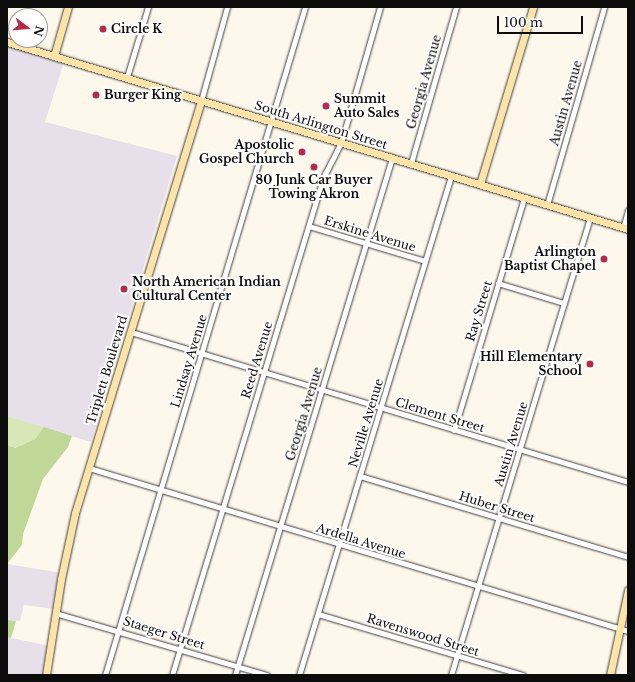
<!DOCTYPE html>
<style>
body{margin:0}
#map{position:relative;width:635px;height:682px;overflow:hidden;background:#fef7eb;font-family:"Libre Baskerville",serif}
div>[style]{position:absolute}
.industrial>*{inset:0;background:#e7e0ea}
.green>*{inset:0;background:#d8e7b7}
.forest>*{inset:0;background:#bfd797}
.roads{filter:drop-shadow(0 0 1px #3f3f3f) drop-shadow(0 0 1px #3f3f3f)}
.street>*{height:5px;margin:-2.5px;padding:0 2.5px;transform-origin:2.5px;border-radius:2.5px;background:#fff}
.secondary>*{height:7px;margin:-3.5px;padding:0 3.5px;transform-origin:3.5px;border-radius:3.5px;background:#fce4a8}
.dots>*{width:11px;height:11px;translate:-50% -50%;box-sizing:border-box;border:2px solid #fff;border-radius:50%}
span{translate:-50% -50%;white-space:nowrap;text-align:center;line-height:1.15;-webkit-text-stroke:4px #fff;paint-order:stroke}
.poi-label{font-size:12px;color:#0c0c0c;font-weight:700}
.left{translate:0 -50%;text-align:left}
.right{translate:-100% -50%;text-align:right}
.street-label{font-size:12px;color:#0c0c0c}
.frame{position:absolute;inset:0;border:8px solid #0c0c0c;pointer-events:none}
.north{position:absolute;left:8px;top:8px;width:40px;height:40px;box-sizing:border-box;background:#fff;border:1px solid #9e9e9e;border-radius:50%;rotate:106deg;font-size:11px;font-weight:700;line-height:16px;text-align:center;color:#0c0c0c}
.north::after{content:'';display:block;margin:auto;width:14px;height:18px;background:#b62a49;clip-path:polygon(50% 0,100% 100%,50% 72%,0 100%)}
.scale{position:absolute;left:497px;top:16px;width:86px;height:18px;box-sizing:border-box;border:2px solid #0c0c0c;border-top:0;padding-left:5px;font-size:12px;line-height:14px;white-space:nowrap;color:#0c0c0c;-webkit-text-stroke:3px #fff;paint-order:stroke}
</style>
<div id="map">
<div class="industrial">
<div style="clip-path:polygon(7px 42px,65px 59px,45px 122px,177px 156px,91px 442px,7px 416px)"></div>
<div style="clip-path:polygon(7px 564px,62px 573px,55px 609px,24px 605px,20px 621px,7px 620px)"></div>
<div style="clip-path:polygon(7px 637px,50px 646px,46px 675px,7px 675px)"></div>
</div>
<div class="green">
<div style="clip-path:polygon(7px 416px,44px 427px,35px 439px,14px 448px,7px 445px)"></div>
</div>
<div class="forest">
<div style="clip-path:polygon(44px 427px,72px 436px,68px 447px,43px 479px,23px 534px,22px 545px,7px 564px,7px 445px,15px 448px,35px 439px)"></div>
<div style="clip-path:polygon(7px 620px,16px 621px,11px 638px,7px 637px)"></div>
</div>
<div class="roads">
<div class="street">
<div style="left:127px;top:77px;width:73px;rotate:-73.3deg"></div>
<div style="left:201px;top:101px;width:98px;rotate:-74.5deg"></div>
<div style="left:411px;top:163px;width:162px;rotate:-73.9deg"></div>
<div style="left:547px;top:205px;width:206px;rotate:-73.9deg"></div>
<div style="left:309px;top:226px;width:121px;rotate:16.8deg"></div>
<div style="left:623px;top:228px;width:19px;rotate:-74deg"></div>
<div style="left:498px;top:283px;width:69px;rotate:16.9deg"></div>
<div style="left:131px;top:332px;width:519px;rotate:16.79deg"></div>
<div style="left:454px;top:430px;width:242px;rotate:-73.2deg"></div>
<div style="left:89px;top:468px;width:563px;rotate:16.83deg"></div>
<div style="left:360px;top:476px;width:280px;rotate:16.8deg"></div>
<div style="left:55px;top:613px;width:221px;rotate:16.3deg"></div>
<div style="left:318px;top:614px;width:214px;rotate:16.6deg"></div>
<div style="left:105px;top:675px;width:697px;rotate:-73.33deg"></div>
<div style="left:172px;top:675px;width:492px;rotate:-73.1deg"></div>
<div style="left:315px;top:204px;width:32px;rotate:-72deg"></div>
<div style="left:325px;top:174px;width:35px;rotate:-63deg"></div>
<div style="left:341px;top:143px;width:141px;rotate:-74deg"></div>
<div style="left:235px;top:675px;width:540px;rotate:-73.11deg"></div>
<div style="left:299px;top:675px;width:522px;rotate:-73.06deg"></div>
<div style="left:451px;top:675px;width:478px;rotate:-73.1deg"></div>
</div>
<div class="secondary">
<div style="left:7px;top:42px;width:649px;rotate:16.76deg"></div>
<div style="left:54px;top:56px;width:51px;rotate:-74.1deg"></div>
<div style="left:480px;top:184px;width:185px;rotate:-73.3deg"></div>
<div style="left:46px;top:675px;width:97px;rotate:-81.1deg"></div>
<div style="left:61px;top:579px;width:67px;rotate:-78deg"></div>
<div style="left:75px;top:513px;width:431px;rotate:-73deg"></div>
<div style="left:610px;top:675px;width:87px;rotate:-78deg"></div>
</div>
</div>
<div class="dots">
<div style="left:103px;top:29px;background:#b62a49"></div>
<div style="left:96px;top:95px;background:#b62a49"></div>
<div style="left:326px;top:106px;background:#b62a49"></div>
<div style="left:302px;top:152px;background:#b62a49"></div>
<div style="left:314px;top:167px;background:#b62a49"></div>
<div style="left:604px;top:259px;background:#b62a49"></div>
<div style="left:124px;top:289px;background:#b62a49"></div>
<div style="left:590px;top:364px;background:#b62a49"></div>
</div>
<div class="poi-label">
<span class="left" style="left:111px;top:29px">Circle K</span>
<span class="left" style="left:104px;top:95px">Burger King</span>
<span class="left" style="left:334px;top:106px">Summit<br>Auto Sales</span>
<span class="right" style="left:294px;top:152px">Apostolic<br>Gospel Church</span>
<span style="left:314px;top:187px">80 Junk Car Buyer<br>Towing Akron</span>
<span class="right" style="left:596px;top:259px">Arlington<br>Baptist Chapel</span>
<span class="left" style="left:132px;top:289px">North American Indian<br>Cultural Center</span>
<span class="right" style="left:582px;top:364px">Hill Elementary<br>School</span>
</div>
<div class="street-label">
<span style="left:424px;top:82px;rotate:-74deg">Georgia Avenue</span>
<span style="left:566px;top:103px;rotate:-74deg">Austin Avenue</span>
<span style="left:321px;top:125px;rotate:17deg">South Arlington Street</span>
<span style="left:370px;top:234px;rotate:17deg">Erskine Avenue</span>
<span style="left:479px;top:311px;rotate:-73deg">Ray Street</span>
<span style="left:257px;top:360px;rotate:-73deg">Reed Avenue</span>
<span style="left:189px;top:361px;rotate:-73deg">Lindsay Avenue</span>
<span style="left:107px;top:370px;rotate:-73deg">Triplett Boulevard</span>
<span style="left:304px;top:414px;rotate:-73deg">Georgia Avenue</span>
<span style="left:440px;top:415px;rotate:17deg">Clement Street</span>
<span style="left:366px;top:423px;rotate:-73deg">Neville Avenue</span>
<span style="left:511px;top:444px;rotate:-73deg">Austin Avenue</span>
<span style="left:497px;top:507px;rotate:17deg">Huber Street</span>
<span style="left:361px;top:541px;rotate:17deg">Ardella Avenue</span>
<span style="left:164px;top:633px;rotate:17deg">Staeger Street</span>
<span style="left:423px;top:635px;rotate:17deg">Ravenswood Street</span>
</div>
<div class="frame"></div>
<div class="north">N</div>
<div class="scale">100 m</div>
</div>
